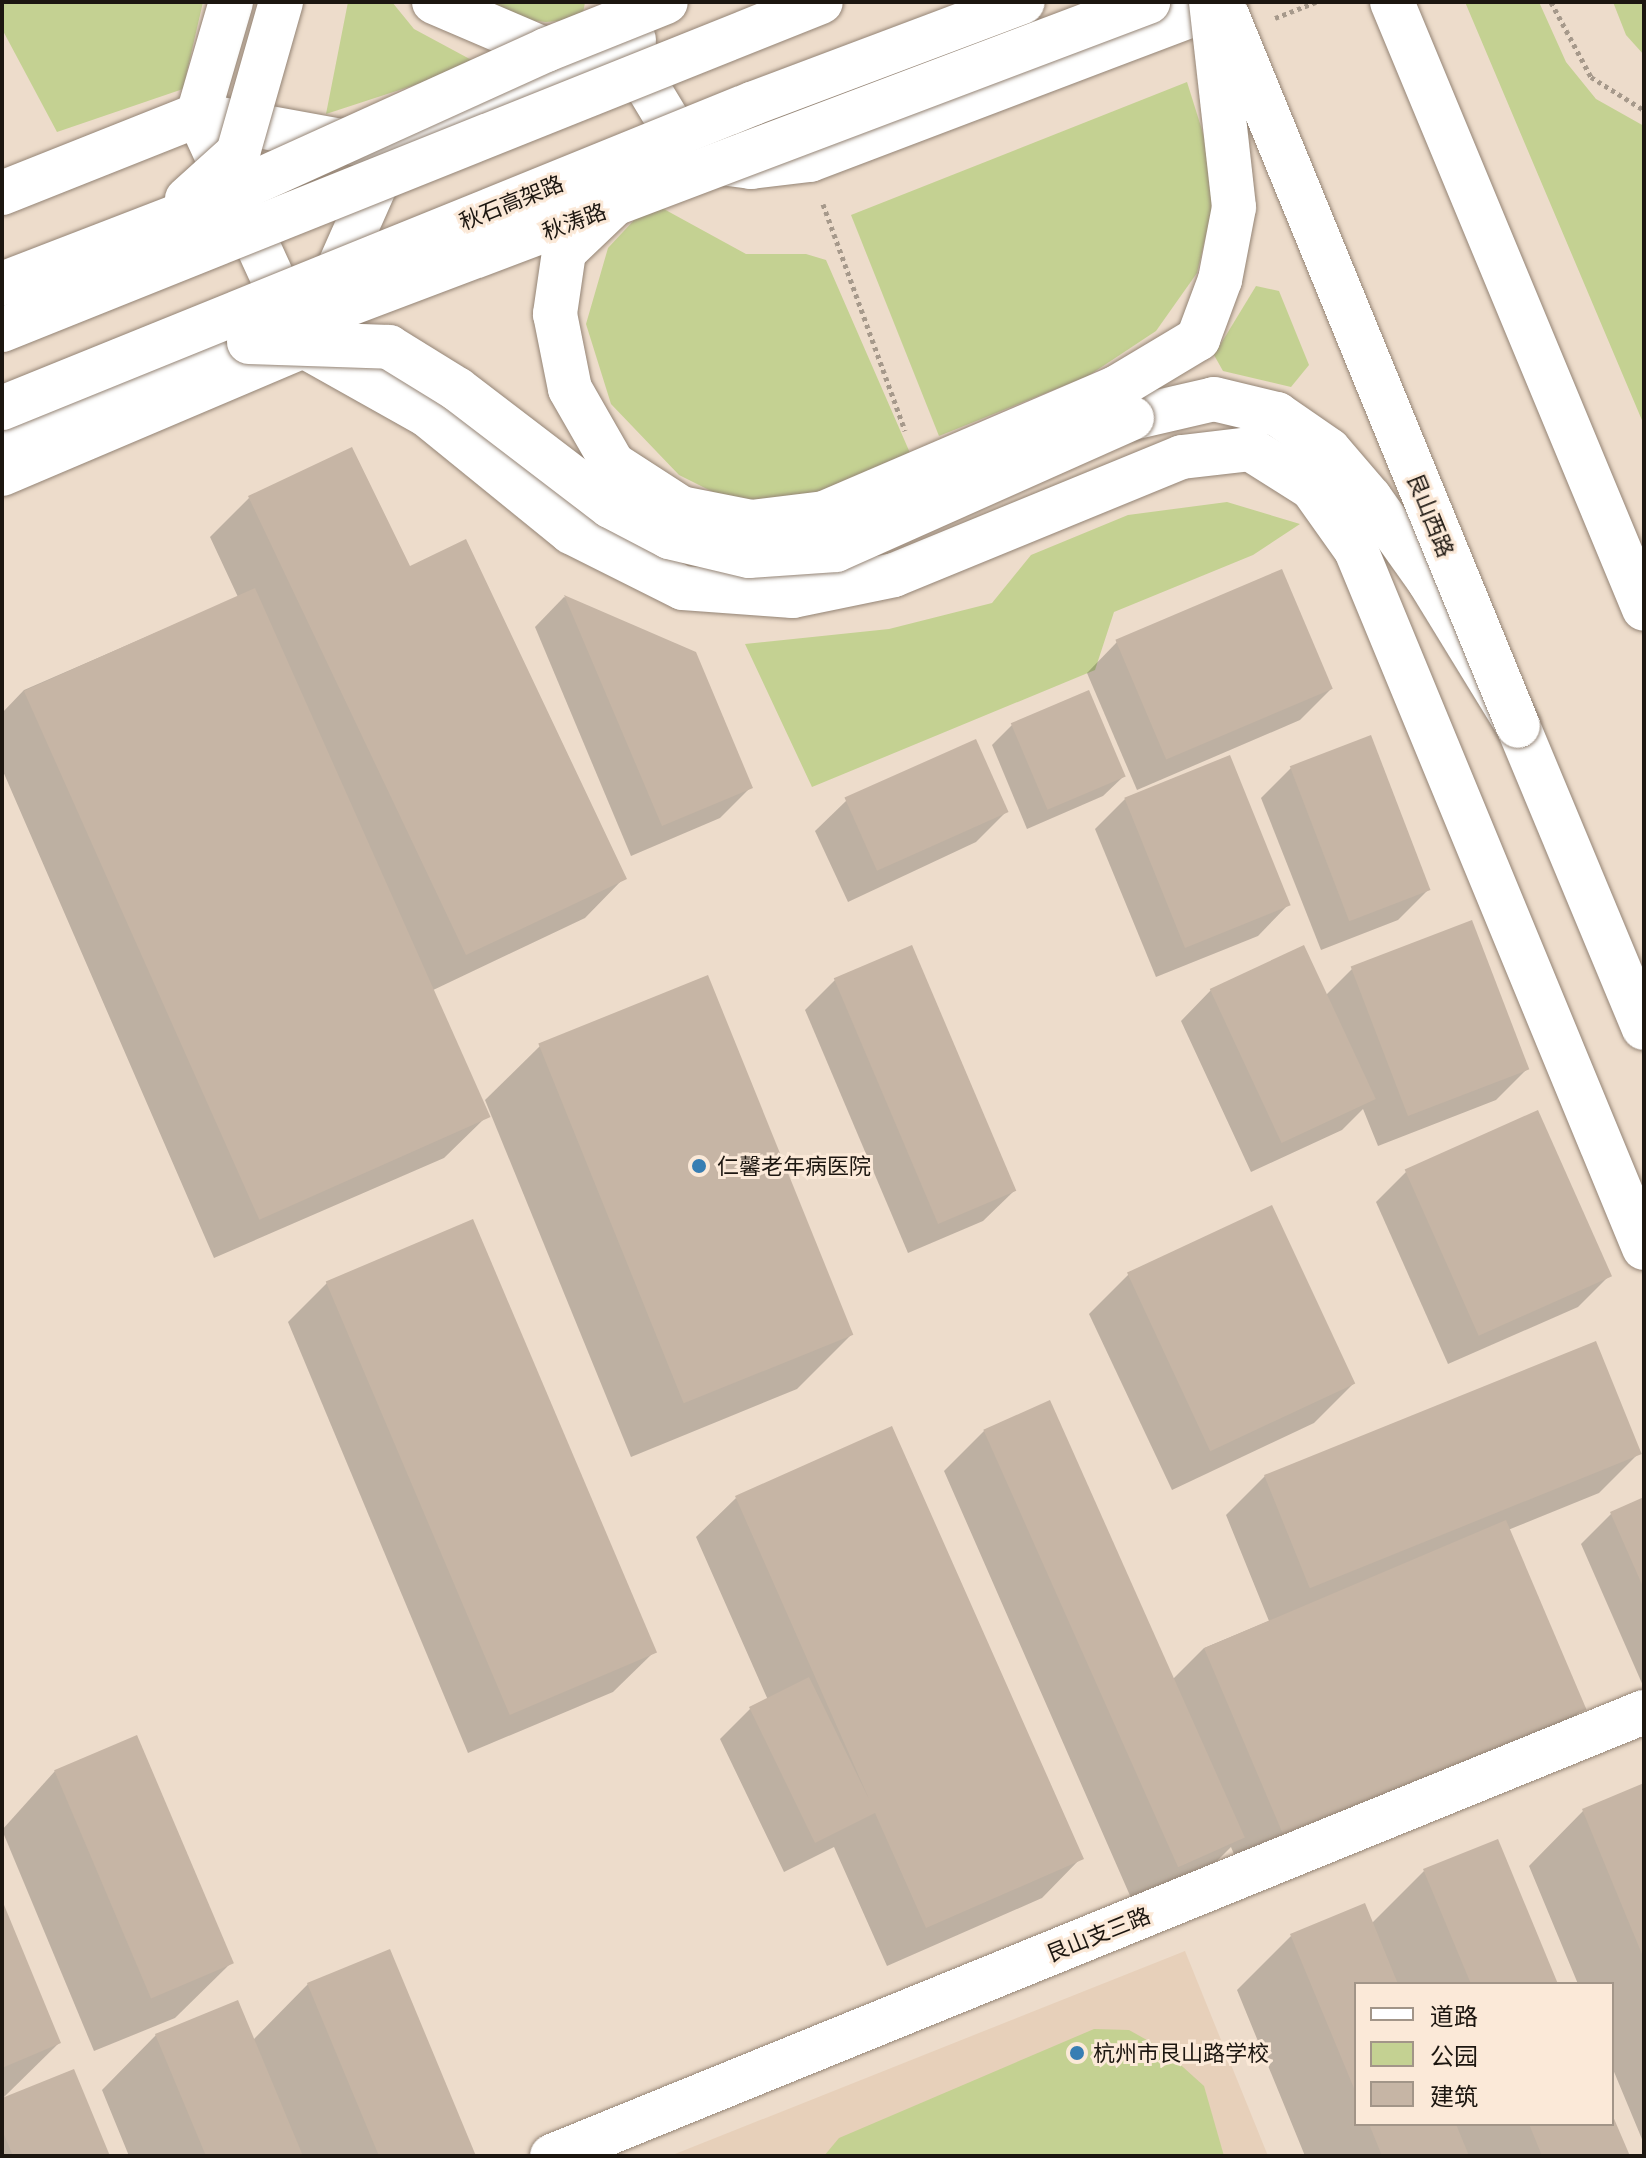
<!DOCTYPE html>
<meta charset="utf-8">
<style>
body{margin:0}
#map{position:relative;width:1646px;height:2158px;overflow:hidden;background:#eddccb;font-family:Barlow,"Noto Sans SC",sans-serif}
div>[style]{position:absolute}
.built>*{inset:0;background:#e7d0ba}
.green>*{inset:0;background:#c4d192}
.shadow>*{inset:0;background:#0003}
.building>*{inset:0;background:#c6b5a5;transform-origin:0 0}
.path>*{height:5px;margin-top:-2.5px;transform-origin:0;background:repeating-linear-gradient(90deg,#a6998b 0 4px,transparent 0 8px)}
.roads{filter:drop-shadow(0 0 2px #948475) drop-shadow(0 0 2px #948475)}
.minor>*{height:44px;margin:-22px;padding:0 22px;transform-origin:22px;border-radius:22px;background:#fff}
.primary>*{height:44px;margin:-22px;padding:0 22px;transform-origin:22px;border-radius:22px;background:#fff}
.bridges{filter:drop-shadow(0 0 2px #948475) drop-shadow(0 0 2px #948475)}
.primary-bridge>*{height:44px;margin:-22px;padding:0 22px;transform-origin:22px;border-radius:22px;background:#fff}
.trunk-bridge>*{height:44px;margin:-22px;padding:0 22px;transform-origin:22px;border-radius:22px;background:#fff}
.dots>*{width:22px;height:22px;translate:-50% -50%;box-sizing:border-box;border:4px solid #fbe9d8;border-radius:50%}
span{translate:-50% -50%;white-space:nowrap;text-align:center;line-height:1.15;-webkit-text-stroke:6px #fbe9d8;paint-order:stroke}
.street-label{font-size:22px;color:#1c1610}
.poi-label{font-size:22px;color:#1c1610}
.left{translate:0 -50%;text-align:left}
.frame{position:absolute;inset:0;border:4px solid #1c1610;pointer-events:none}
.legend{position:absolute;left:1354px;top:1982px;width:260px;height:144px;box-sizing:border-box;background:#fbe9d8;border:2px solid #a29588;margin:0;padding:10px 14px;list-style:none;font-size:24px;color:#1c1610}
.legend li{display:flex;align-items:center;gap:16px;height:40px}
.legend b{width:40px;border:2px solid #a29588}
</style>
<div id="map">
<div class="built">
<div style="clip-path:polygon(1185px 1951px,1268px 2156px,670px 2156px)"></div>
</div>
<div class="green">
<div style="clip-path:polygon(2px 2px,203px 2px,183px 89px,57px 132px,2px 29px)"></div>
<div style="clip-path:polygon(348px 2px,392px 2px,414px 29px,479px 64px,326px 114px)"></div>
<div style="clip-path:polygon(485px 2px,585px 2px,582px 19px,546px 22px,518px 19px)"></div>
<div style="clip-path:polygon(1465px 2px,1539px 2px,1566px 62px,1596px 99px,1644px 126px,1644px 425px)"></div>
<div style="clip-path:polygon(1613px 2px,1644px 2px,1644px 55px,1626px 35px)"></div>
<div style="clip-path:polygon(1187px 82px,1213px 165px,1211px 214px,1197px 273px,1156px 331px,1088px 376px,939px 436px,851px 215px)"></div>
<div style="clip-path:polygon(651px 202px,746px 254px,806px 254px,826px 260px,917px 469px,747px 509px,679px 475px,611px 404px,586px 324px,608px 248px)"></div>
<div style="clip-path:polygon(1256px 286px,1279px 291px,1309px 365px,1291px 387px,1223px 371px,1214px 355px)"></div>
<div style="clip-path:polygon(1227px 502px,1300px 524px,1253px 555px,1114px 612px,1095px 670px,812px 787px,745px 644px,889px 629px,992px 603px,1031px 555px,1128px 515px)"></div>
<div style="clip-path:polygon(1094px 2029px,1129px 2030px,1163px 2049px,1204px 2086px,1224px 2156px,824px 2156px,839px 2138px)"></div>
</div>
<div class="shadow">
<div style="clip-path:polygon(249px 498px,409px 569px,624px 878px,585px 918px,429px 992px,484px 1119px,444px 1158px,214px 1258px,2px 769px,2px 713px,24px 690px,238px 597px,210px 537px)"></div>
<div style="clip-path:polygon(564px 597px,695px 654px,751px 787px,720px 818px,631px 856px,535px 627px)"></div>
<div style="clip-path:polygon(1117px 642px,1331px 689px,1300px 720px,1137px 790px,1087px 673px)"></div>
<div style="clip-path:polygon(1012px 725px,1124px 776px,1103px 796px,1027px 829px,992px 745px)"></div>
<div style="clip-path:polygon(975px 742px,1006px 812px,976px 842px,848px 902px,815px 831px,846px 801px)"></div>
<div style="clip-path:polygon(1291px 768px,1429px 889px,1398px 920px,1321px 950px,1261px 798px)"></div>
<div style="clip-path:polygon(1126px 798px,1288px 905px,1258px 936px,1156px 977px,1095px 829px)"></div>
<div style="clip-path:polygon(1352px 969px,1526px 1070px,1496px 1100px,1378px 1146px,1363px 1109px,1342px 1130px,1251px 1172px,1181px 1021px,1211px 990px,1325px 996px)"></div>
<div style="clip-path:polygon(836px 979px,1014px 1191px,983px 1221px,908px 1253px,805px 1010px)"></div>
<div style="clip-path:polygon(540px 1046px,852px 1334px,797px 1389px,631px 1457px,485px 1100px)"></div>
<div style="clip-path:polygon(1406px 1172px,1609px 1276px,1578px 1307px,1448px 1364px,1376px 1202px)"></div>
<div style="clip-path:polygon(1129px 1274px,1354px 1383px,1314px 1423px,1172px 1490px,1089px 1314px)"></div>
<div style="clip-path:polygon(327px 1283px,653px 1653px,613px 1692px,468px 1753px,288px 1322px)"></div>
<div style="clip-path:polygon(1049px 1403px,1171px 1681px,1204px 1648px,1269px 1621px,1226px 1515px,1266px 1475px,1639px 1453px,1599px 1493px,1508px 1530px,1582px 1709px,1543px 1749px,1242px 1874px,1231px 1847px,1200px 1878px,1135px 1907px,944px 1471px,984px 1431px)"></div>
<div style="clip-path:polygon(736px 1498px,1081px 1858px,1042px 1898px,887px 1966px,834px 1847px,784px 1872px,720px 1739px,750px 1709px,768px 1700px,696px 1537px)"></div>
<div style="clip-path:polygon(1644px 1499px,1644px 1688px,1581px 1544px,1611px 1514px)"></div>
<div style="clip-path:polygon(55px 1771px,230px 1964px,175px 2018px,94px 2051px,2px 1830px)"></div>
<div style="clip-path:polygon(1644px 1785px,1644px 2144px,1612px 2067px,1612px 1984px,1578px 1984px,1529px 1866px,1583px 1811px)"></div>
<div style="clip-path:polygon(1424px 1871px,1556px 1984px,1356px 1984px,1356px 2124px,1612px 2124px,1612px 2119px,1627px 2156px,1305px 2156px,1237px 1990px,1291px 1936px,1371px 1924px)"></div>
<div style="clip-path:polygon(2px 1905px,59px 2043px,2px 2099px)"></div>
<div style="clip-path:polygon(308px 1984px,474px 2156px,129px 2156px,102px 2090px,156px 2035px,253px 2040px)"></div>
<div style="clip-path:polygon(2px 2100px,107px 2156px,2px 2156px)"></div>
</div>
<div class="building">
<div style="clip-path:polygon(352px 447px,410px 566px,466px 539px,627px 879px,466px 955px,248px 496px)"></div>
<div style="left:1282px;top:569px;width:130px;height:181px;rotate:67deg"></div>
<div style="left:255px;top:588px;width:579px;height:253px;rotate:66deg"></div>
<div style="clip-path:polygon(564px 595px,696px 652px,753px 788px,662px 826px)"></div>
<div style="left:1089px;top:690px;width:94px;height:85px;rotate:67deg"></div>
<div style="left:1371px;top:735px;width:166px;height:87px;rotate:69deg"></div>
<div style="left:976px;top:739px;width:80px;height:144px;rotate:66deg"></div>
<div style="left:1230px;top:755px;width:162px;height:114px;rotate:68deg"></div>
<div style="left:1472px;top:920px;width:160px;height:130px;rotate:69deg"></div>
<div style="left:912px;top:945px;width:267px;height:85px;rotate:67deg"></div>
<div style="left:1304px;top:945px;width:170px;height:104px;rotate:65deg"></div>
<div style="left:708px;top:975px;width:388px;height:183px;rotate:68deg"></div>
<div style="left:1538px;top:1110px;width:182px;height:146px;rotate:66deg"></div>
<div style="left:1272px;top:1205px;width:197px;height:160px;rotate:65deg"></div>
<div style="left:473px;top:1219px;width:471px;height:160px;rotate:67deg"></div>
<div style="left:1596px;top:1341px;width:122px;height:358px;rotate:68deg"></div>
<div style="left:1050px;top:1400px;width:479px;height:73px;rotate:66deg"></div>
<div style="clip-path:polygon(892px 1426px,1084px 1859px,926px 1928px,875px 1813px,815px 1843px,749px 1707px,809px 1677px,869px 1799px,735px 1496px)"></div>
<div style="clip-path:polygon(1644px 1497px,1644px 1589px,1610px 1512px)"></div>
<div style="left:1506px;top:1520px;width:206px;height:328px;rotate:67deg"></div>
<div style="left:137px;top:1735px;width:248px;height:90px;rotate:67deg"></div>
<div style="clip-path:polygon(1644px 1783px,1644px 1959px,1582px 1809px)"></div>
<div style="clip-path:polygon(1498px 1839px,1558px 1984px,1471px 1984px,1423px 1869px)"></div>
<div style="clip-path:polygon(2px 1900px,61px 2043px,2px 2068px)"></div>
<div style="clip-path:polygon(1365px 1903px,1398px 1984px,1356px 1984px,1356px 2093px,1290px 1934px)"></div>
<div style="clip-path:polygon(390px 1949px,476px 2156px,379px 2156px,307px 1983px)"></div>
<div style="clip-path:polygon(238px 2000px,303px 2156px,206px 2156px,155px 2034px)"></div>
<div style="clip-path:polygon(74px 2069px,110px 2156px,13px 2156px,2px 2130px,2px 2098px)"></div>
<div style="clip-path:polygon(1612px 2114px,1630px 2156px,1542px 2156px,1529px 2124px,1612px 2124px)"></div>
<div style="clip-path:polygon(1369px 2124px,1456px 2124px,1469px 2156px,1382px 2156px)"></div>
</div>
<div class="path">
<div style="left:1551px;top:2px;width:85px;rotate:61.9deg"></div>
<div style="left:1591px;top:77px;width:62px;rotate:31.9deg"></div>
<div style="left:1275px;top:18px;width:44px;rotate:-21.3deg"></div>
<div style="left:823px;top:204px;width:241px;rotate:70.1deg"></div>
</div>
<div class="roads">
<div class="minor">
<div style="left:231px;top:2px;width:118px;rotate:106.3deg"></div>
<div style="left:198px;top:115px;width:254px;rotate:65.4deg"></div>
<div style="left:304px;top:346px;width:141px;rotate:29.3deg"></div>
<div style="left:427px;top:415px;width:186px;rotate:39.1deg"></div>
<div style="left:571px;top:532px;width:125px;rotate:26.6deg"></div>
<div style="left:683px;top:588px;width:110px;rotate:4.2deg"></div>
<div style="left:793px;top:596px;width:103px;rotate:-11.7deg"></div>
<div style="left:894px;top:575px;width:311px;rotate:-22.3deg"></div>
<div style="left:1182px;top:457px;width:68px;rotate:-6.7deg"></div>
<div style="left:1250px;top:449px;width:73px;rotate:32.2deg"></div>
<div style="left:1312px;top:488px;width:76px;rotate:54.6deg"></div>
<div style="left:1356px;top:550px;width:755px;rotate:67.58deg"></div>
<div style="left:626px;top:2px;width:70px;rotate:80.1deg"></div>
<div style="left:638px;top:71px;width:103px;rotate:58.9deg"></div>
<div style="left:691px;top:159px;width:61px;rotate:7.6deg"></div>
<div style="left:751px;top:167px;width:59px;rotate:-6.8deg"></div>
<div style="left:810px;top:160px;width:444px;rotate:-20.8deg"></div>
<div style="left:2px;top:193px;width:211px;rotate:-21.7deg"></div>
<div style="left:198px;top:115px;width:184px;rotate:10.3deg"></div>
<div style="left:379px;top:148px;width:277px;rotate:-23deg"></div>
<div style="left:2px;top:474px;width:328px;rotate:-23deg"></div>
<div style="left:304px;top:346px;width:190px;rotate:-66.1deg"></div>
<div style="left:381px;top:172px;width:19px;rotate:-21deg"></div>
<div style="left:552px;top:2156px;width:1179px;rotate:-22.13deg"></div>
</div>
<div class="primary">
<div style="left:434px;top:2px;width:122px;rotate:23.2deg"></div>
<div style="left:1392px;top:2px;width:657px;rotate:67.45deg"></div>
<div style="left:1132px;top:418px;width:84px;rotate:-13deg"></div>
<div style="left:1214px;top:399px;width:65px;rotate:13.4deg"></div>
<div style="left:1277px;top:414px;width:63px;rotate:34.7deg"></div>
<div style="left:1329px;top:450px;width:63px;rotate:49.5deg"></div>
<div style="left:1370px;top:498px;width:102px;rotate:54.6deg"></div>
<div style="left:1429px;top:581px;width:170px;rotate:58.5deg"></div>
<div style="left:1518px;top:726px;width:327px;rotate:67.4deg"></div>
<div style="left:2px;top:444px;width:267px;rotate:-22.4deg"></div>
</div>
</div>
<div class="bridges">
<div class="primary-bridge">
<div style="left:1227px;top:15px;width:768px;rotate:67.74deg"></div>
<div style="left:187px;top:199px;width:69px;rotate:-42deg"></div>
<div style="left:238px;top:153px;width:157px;rotate:-74.1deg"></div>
<div style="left:611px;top:207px;width:65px;rotate:136.2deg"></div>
<div style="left:564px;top:252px;width:63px;rotate:98.3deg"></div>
<div style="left:555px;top:314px;width:76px;rotate:78.7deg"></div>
<div style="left:570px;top:389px;width:86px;rotate:60.2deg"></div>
<div style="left:613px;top:464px;width:81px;rotate:32.9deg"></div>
<div style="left:681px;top:508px;width:71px;rotate:11.3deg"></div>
<div style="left:751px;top:522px;width:74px;rotate:-7deg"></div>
<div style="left:824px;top:513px;width:318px;rotate:-23.2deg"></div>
<div style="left:1116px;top:388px;width:96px;rotate:-30.9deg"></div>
<div style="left:1198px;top:339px;width:63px;rotate:-69.6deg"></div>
<div style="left:1220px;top:280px;width:74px;rotate:-79.1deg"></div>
<div style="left:1234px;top:207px;width:206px;rotate:-96.4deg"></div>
<div style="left:2px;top:284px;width:200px;rotate:-21.1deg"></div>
<div style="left:189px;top:212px;width:392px;rotate:-24.4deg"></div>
<div style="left:546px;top:50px;width:129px;rotate:-21.8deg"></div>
<div style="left:270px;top:334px;width:939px;rotate:-20.71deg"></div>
<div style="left:249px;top:342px;width:140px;rotate:2deg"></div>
<div style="left:389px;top:347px;width:80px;rotate:31.7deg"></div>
<div style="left:457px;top:389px;width:193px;rotate:37.4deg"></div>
<div style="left:610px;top:506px;width:67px;rotate:27.7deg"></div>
<div style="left:669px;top:537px;width:82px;rotate:13.4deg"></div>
<div style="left:749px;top:556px;width:87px;rotate:-3.9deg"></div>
<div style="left:836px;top:550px;width:324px;rotate:-24deg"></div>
</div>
<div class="trunk-bridge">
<div style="left:2px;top:330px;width:882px;rotate:-21.83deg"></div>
<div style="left:2px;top:408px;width:811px;rotate:-22.08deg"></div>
<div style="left:754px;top:103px;width:287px;rotate:-20.6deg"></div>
</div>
</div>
<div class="dots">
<div style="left:699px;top:1166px;background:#387eb3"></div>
<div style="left:1077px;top:2053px;background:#387eb3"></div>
</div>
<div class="street-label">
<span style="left:511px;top:202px;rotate:-22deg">秋石高架路</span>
<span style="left:574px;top:221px;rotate:-20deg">秋涛路</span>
<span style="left:1431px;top:515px;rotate:68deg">艮山西路</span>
<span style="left:1098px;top:1934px;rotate:-22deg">艮山支三路</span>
</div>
<div class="poi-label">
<span class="left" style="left:717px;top:1166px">仁馨老年病医院</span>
<span class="left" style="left:1093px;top:2053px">杭州市艮山路学校</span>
</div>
<div class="frame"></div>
<ul class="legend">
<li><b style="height:10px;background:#fff"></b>道路</li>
<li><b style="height:22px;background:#c4d192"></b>公园</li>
<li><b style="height:22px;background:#c6b5a5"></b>建筑</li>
</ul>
</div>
